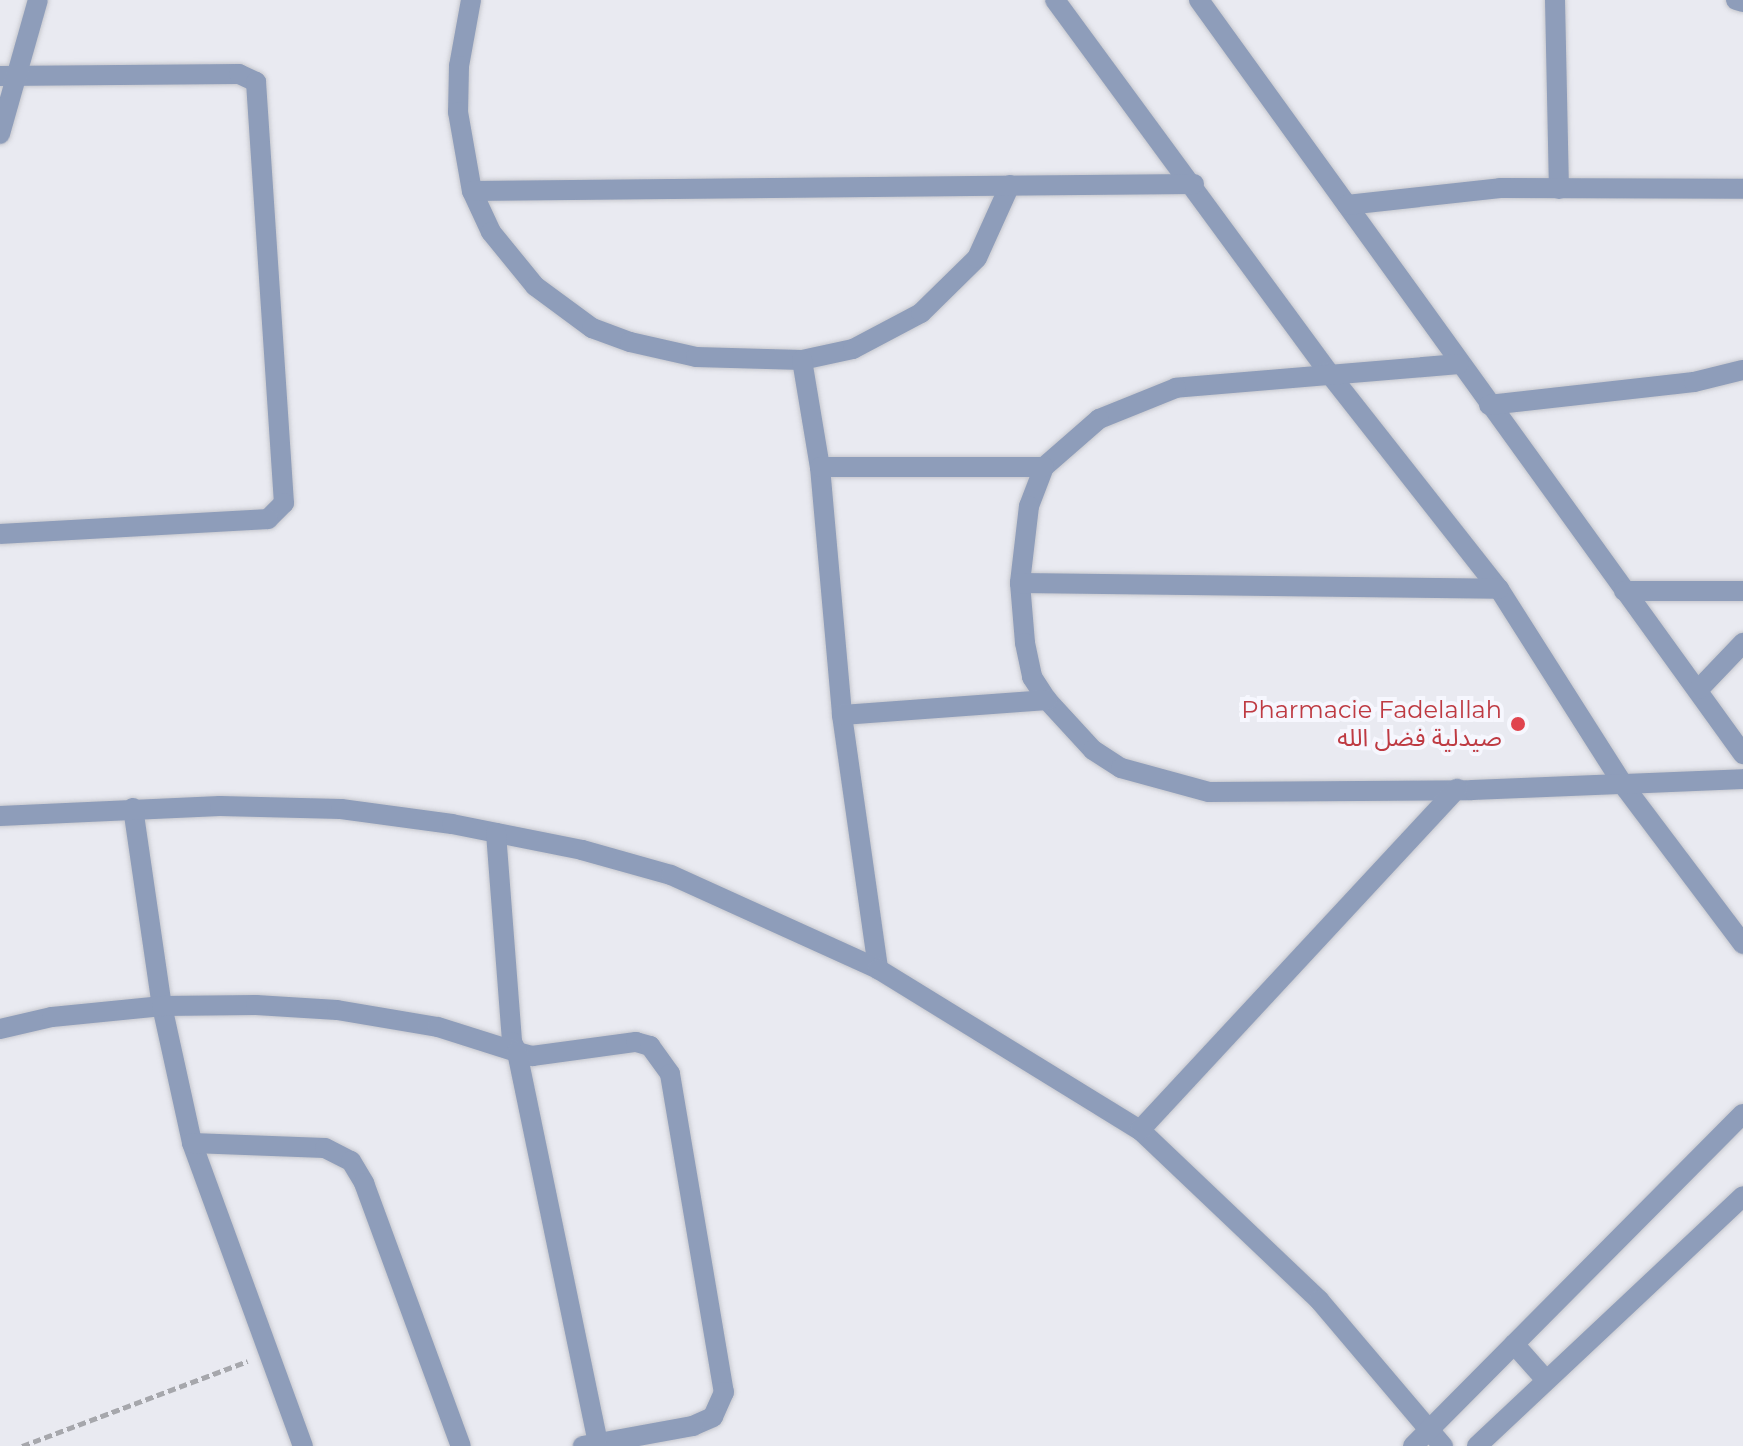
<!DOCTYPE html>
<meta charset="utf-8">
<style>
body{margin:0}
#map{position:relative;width:1743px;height:1446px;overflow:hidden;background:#e9eaf1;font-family:Montserrat,"Noto Sans Arabic",sans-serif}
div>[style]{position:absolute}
.path>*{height:5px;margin-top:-2.5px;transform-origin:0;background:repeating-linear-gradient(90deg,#a6a7ac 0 8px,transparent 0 12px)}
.roads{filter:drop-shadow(0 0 2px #c6c7cd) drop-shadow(0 0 2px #c6c7cd)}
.minor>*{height:20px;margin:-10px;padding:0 10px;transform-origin:10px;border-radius:10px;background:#8e9dba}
.dots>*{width:22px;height:22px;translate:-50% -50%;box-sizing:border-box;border:4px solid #f6f7fe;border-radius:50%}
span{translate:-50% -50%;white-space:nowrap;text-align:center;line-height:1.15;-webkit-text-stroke:8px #f6f7fe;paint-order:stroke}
.health-label{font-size:24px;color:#be3a42}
.right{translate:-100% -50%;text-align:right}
</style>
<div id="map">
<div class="path">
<div style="left:22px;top:1446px;width:241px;rotate:-20.6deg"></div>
</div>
<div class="roads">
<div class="minor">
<div style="left:471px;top:0;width:67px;rotate:100.3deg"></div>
<div style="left:459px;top:66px;width:46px;rotate:91.2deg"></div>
<div style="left:458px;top:112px;width:80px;rotate:80deg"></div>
<div style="left:472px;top:191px;width:45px;rotate:65.1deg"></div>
<div style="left:491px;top:232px;width:70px;rotate:50.8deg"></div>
<div style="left:535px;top:286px;width:71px;rotate:36.4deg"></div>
<div style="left:592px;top:328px;width:40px;rotate:20.2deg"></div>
<div style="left:630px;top:342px;width:68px;rotate:12.8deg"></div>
<div style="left:696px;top:357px;width:106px;rotate:1.6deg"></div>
<div style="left:802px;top:360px;width:52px;rotate:-12.2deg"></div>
<div style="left:853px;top:349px;width:77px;rotate:-27.9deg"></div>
<div style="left:921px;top:313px;width:78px;rotate:-44.5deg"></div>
<div style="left:977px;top:258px;width:80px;rotate:-65.7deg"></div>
<div style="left:1055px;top:0;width:461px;rotate:53.7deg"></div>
<div style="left:1328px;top:372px;width:276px;rotate:51.8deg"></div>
<div style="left:1499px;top:589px;width:233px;rotate:57.6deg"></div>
<div style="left:1624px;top:786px;width:198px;rotate:53deg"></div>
<div style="left:1199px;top:0;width:930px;rotate:54.19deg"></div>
<div style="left:1555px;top:0;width:189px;rotate:88.8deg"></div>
<div style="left:1736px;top:0;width:7px;rotate:16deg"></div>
<div style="left:0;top:76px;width:239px;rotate:-0.5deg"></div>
<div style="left:239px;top:74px;width:19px;rotate:25deg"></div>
<div style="left:256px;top:82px;width:422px;rotate:86.2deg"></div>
<div style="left:284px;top:503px;width:23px;rotate:135deg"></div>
<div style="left:268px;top:519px;width:268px;rotate:176.8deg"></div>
<div style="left:0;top:134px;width:139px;rotate:-74.2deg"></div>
<div style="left:472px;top:191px;width:722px;rotate:-0.56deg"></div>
<div style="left:1347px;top:205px;width:154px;rotate:-6.3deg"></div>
<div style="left:1500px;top:188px;width:243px;rotate:0.2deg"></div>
<div style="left:802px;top:360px;width:109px;rotate:80.5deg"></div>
<div style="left:820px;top:467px;width:249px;rotate:84.9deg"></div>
<div style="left:842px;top:715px;width:257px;rotate:81.9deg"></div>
<div style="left:1459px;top:364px;width:284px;rotate:175.2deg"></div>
<div style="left:1176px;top:388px;width:83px;rotate:158.1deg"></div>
<div style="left:1099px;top:419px;width:73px;rotate:138.9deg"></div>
<div style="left:1044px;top:467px;width:42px;rotate:111deg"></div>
<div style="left:1029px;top:506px;width:78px;rotate:96.7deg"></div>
<div style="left:1020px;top:583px;width:60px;rotate:85.2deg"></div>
<div style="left:1025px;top:643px;width:35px;rotate:78deg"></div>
<div style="left:1032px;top:677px;width:27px;rotate:57deg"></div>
<div style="left:1047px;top:700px;width:68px;rotate:47.4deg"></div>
<div style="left:1093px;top:750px;width:33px;rotate:33deg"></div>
<div style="left:1121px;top:768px;width:91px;rotate:15.3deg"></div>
<div style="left:1209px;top:792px;width:263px;rotate:-0.4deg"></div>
<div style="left:1472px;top:790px;width:271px;rotate:-2.3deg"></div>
<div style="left:1489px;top:405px;width:206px;rotate:-6.4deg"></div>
<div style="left:1694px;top:382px;width:50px;rotate:-13.8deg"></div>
<div style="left:820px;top:467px;width:224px"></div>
<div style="left:1020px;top:583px;width:479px;rotate:0.7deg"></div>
<div style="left:1624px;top:591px;width:119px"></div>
<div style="left:1699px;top:689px;width:64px;rotate:-46.3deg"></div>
<div style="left:842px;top:715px;width:206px;rotate:-4.2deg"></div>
<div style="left:133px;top:808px;width:200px;rotate:81.7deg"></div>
<div style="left:162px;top:1006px;width:140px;rotate:77.6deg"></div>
<div style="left:192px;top:1143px;width:323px;rotate:69.9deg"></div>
<div style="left:0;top:816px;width:220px;rotate:-2.6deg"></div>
<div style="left:220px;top:806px;width:121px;rotate:1.4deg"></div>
<div style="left:341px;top:809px;width:112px;rotate:7.7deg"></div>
<div style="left:452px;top:824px;width:133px;rotate:11.3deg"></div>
<div style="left:582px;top:850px;width:92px;rotate:15.7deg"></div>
<div style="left:671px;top:875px;width:227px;rotate:24.4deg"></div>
<div style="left:878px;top:969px;width:308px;rotate:31.6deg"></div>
<div style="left:1140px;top:1130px;width:247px;rotate:43.5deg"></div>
<div style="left:1319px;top:1300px;width:192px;rotate:49.7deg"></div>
<div style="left:496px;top:833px;width:210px;rotate:85.6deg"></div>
<div style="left:512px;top:1042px;width:11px;rotate:63deg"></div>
<div style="left:517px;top:1052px;width:16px;rotate:15deg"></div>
<div style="left:532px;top:1056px;width:105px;rotate:-7.7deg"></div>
<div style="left:636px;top:1042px;width:15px;rotate:16deg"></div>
<div style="left:650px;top:1046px;width:34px;rotate:54deg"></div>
<div style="left:670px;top:1074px;width:323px;rotate:80.4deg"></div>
<div style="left:724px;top:1392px;width:27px;rotate:114deg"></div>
<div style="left:713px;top:1417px;width:22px;rotate:156deg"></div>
<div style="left:693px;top:1426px;width:112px;rotate:169.7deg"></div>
<div style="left:0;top:1029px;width:53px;rotate:-13deg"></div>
<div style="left:52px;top:1017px;width:111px;rotate:-5.7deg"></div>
<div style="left:162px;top:1006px;width:94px;rotate:-0.6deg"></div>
<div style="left:256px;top:1005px;width:81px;rotate:3.5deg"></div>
<div style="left:337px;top:1010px;width:102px;rotate:9.6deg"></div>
<div style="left:438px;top:1027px;width:83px;rotate:17.6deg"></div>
<div style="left:517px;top:1052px;width:395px;rotate:78.3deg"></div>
<div style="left:1140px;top:1130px;width:466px;rotate:-47.1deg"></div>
<div style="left:192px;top:1143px;width:133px;rotate:2.2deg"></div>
<div style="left:325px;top:1148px;width:29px;rotate:27deg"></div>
<div style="left:351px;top:1161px;width:26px;rotate:59deg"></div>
<div style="left:364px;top:1183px;width:280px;rotate:69.8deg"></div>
<div style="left:1514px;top:1344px;width:48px;rotate:48.4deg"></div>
<div style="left:1413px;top:1446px;width:468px;rotate:-45.2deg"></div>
<div style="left:1477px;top:1446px;width:365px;rotate:-43.2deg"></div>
</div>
</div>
<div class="dots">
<div style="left:1518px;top:724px;background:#e0444e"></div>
</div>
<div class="health-label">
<span class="right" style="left:1502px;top:724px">Pharmacie Fadelallah<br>صيدلية فضل الله</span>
</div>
</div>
